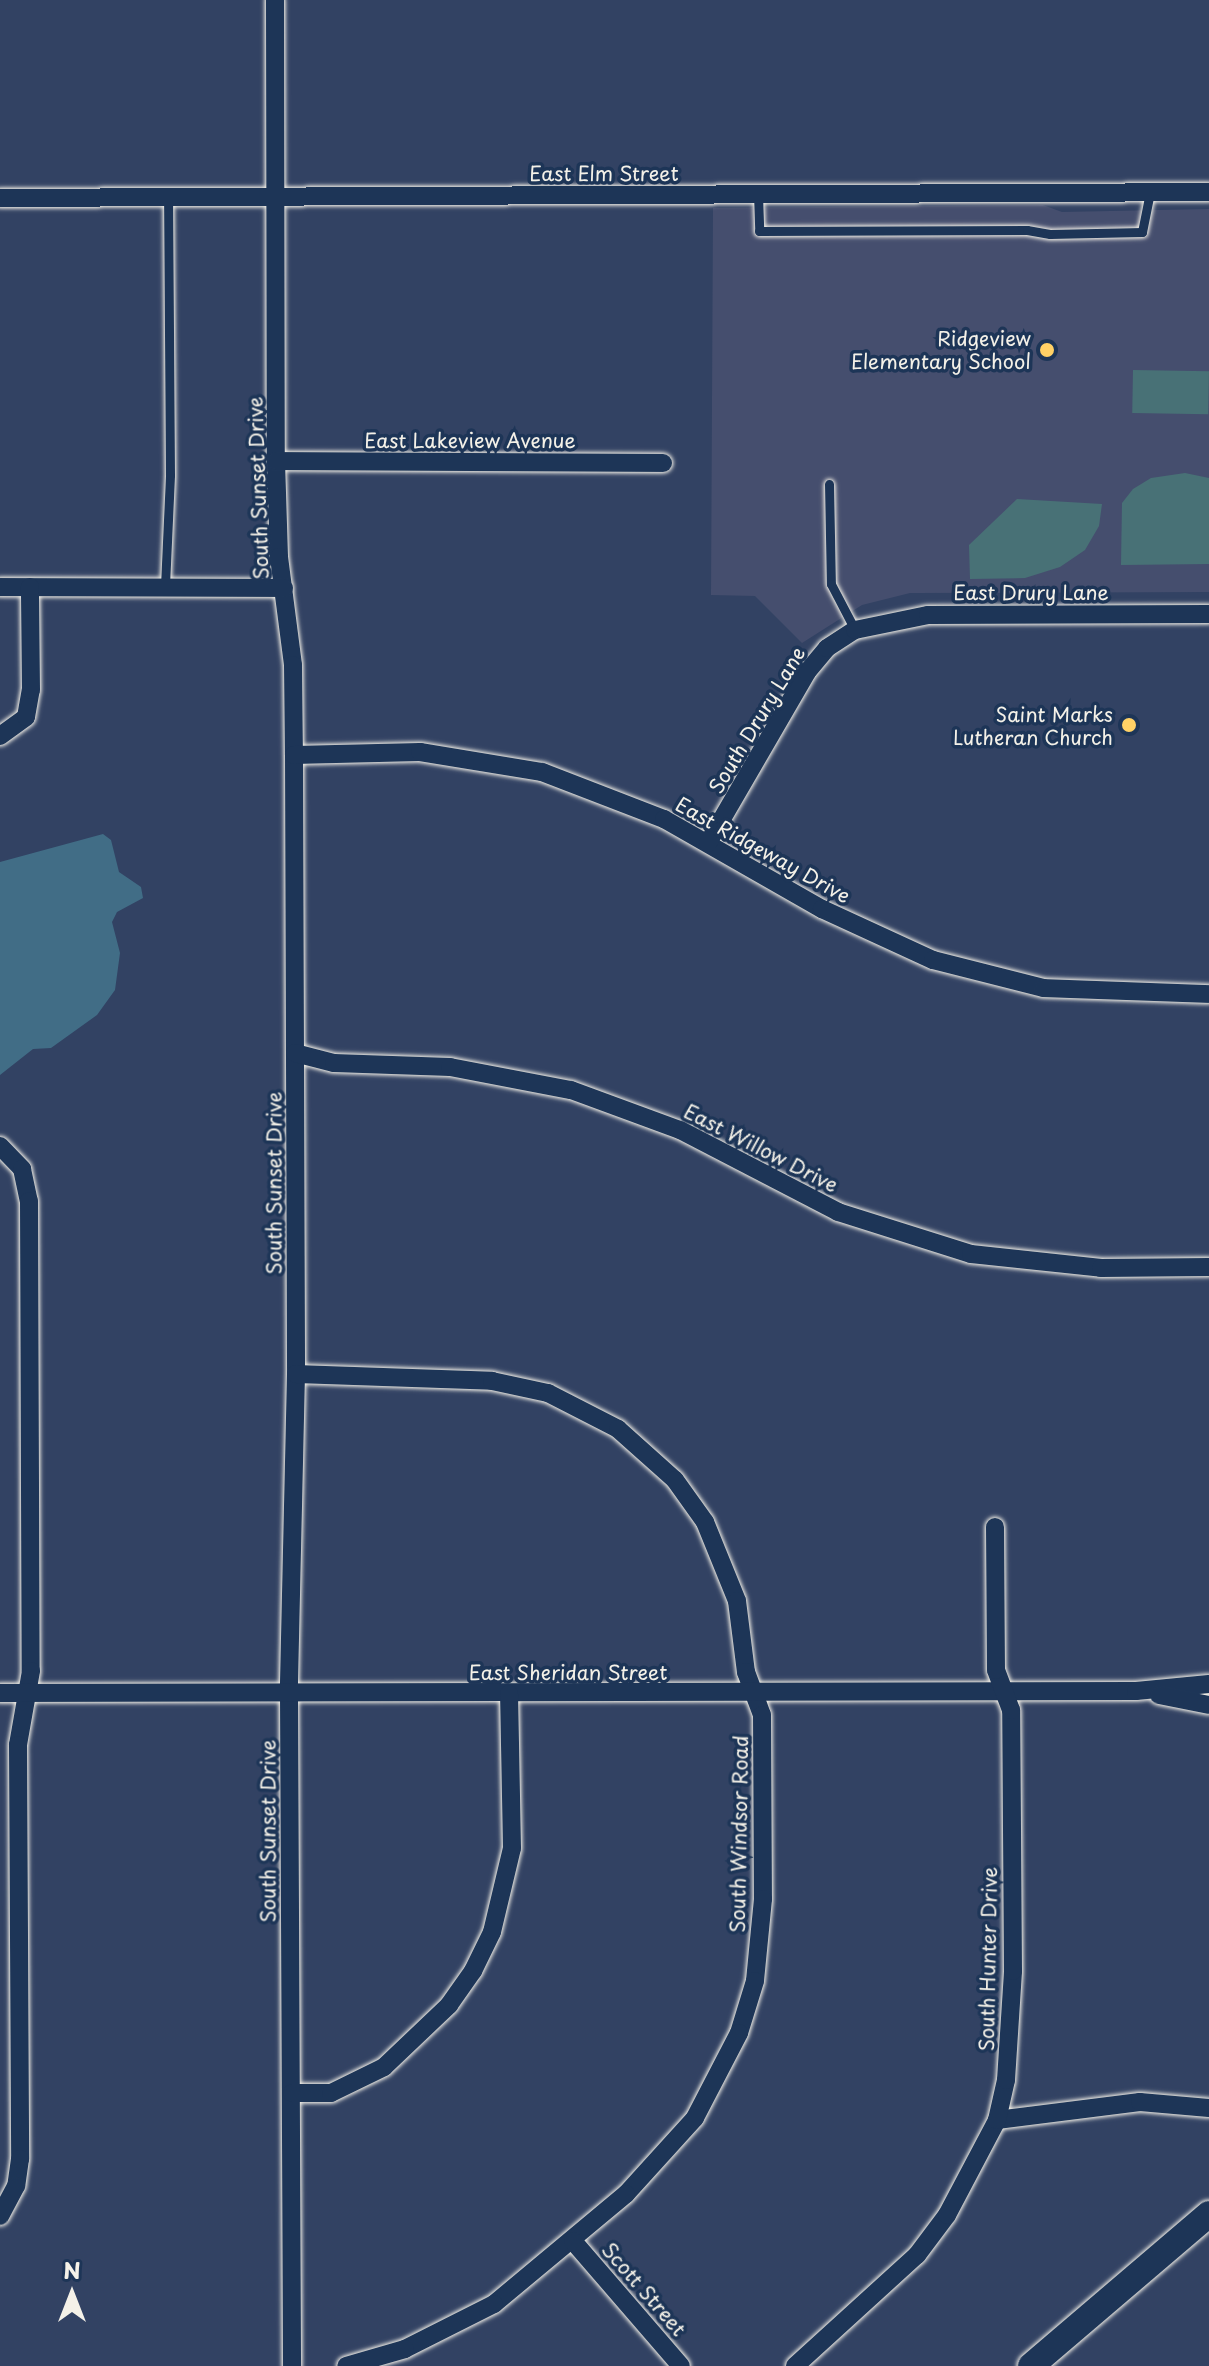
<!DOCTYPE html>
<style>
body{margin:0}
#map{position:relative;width:1209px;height:2366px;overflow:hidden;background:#324263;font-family:"Playpen Sans",sans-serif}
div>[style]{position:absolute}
.built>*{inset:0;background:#454e6e}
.green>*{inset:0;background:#487176;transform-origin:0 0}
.water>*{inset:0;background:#416d86}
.roads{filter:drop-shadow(0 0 2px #f4f1e8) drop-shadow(0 0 2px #f4f1e8)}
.lane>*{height:9px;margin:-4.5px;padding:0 4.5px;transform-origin:4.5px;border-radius:4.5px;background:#1d3557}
.street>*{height:18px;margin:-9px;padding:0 9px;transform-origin:9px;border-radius:9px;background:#1d3557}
.secondary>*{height:26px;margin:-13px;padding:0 13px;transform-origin:13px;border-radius:13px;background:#1d3557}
.dots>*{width:22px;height:22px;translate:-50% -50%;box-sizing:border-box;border:4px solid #1d3557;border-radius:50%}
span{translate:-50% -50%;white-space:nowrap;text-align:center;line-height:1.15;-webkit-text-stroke:7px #1d3557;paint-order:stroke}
.street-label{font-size:20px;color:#f4f1e8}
.poi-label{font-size:20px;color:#f4f1e8}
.right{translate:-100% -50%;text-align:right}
.north{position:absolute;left:32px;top:2254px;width:80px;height:80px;-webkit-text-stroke:6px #1d3557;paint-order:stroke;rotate:0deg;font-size:22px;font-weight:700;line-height:32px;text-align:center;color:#f4f1e8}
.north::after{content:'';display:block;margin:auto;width:28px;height:36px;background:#f4f1e8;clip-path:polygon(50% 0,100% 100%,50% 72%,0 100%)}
</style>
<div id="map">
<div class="built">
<div style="clip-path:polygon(1043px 205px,1062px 212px,1209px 209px,1209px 592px,910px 593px,862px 605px,802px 643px,755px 596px,711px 595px,713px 208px)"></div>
</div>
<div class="green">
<div style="left:1133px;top:370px;width:76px;height:43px;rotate:1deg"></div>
<div style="clip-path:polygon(1185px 473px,1209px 478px,1209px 564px,1121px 565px,1122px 503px,1133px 489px,1151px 478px)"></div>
<div style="clip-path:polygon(1017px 499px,1102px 504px,1099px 526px,1085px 550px,1060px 567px,1025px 578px,970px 579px,969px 545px)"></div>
</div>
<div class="water">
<div style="clip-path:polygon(103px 834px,111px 840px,119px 872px,141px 887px,143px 898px,117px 912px,112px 922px,120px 953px,115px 990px,97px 1015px,51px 1048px,33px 1049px,0 1075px,0 862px)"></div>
</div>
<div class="roads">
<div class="lane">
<div style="left:758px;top:194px;width:37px;rotate:88deg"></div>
<div style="left:759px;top:231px;width:268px;rotate:-0.2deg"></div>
<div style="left:1027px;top:230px;width:23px;rotate:10deg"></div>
<div style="left:1050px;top:234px;width:92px;rotate:-1.2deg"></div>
<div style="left:1142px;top:232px;width:41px;rotate:-78.7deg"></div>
<div style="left:829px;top:484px;width:100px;rotate:88.9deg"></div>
<div style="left:831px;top:584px;width:52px;rotate:62.4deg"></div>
<div style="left:165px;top:586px;width:111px;rotate:-87.4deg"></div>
<div style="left:170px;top:475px;width:278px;rotate:-90.4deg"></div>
</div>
<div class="street">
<div style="left:275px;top:0;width:461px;rotate:89.9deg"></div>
<div style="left:276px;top:461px;width:96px;rotate:88.2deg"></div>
<div style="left:279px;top:557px;width:109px;rotate:82.6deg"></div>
<div style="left:293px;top:665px;width:90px;rotate:89.4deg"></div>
<div style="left:294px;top:755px;width:619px;rotate:89.81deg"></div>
<div style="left:296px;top:1374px;width:320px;rotate:91.3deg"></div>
<div style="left:289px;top:1694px;width:672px;rotate:89.74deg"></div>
<div style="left:0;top:198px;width:1209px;rotate:-0.28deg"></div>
<div style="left:276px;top:461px;width:387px;rotate:0.3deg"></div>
<div style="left:0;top:587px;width:284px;rotate:0.2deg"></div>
<div style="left:0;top:736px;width:32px;rotate:-36deg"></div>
<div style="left:26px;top:717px;width:27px;rotate:-80deg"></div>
<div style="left:31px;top:690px;width:103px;rotate:-90.6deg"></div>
<div style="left:294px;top:755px;width:126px;rotate:-1.4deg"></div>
<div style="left:420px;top:752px;width:124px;rotate:9.3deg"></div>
<div style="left:542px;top:772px;width:131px;rotate:21.1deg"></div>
<div style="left:664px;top:819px;width:182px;rotate:29.7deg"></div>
<div style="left:822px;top:909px;width:122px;rotate:24.7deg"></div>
<div style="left:933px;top:960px;width:114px;rotate:14.2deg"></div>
<div style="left:1044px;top:988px;width:165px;rotate:2.1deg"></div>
<div style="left:708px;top:843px;width:198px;rotate:-59.9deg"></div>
<div style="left:807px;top:672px;width:31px;rotate:-50deg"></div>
<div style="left:827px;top:648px;width:33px;rotate:-33deg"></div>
<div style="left:855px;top:630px;width:75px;rotate:-11.6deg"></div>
<div style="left:928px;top:615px;width:281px;rotate:-0.2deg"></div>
<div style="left:295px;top:1053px;width:40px;rotate:14.4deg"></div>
<div style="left:334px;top:1063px;width:116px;rotate:2deg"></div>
<div style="left:450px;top:1067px;width:123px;rotate:10.8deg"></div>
<div style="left:571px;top:1090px;width:116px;rotate:20.2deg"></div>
<div style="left:680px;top:1130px;width:178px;rotate:27.4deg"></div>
<div style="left:838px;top:1212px;width:139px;rotate:17.5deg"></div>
<div style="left:971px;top:1254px;width:131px;rotate:6.1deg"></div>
<div style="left:1101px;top:1268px;width:108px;rotate:-0.5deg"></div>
<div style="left:0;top:1146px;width:32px;rotate:46deg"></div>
<div style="left:22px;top:1169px;width:33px;rotate:78deg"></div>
<div style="left:29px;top:1201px;width:470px;rotate:89.8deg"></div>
<div style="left:31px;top:1671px;width:75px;rotate:100deg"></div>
<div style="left:18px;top:1745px;width:414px;rotate:89.7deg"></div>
<div style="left:20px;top:2159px;width:27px;rotate:98deg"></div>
<div style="left:16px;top:2186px;width:34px;rotate:118deg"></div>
<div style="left:296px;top:1374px;width:196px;rotate:2deg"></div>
<div style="left:492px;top:1381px;width:57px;rotate:12.1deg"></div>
<div style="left:548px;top:1393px;width:79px;rotate:27.2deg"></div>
<div style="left:618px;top:1429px;width:76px;rotate:41.8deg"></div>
<div style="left:675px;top:1480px;width:52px;rotate:54.5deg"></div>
<div style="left:705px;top:1522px;width:85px;rotate:67.9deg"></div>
<div style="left:737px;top:1601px;width:72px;rotate:82.8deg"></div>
<div style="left:746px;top:1672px;width:46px;rotate:69.6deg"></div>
<div style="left:762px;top:1715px;width:184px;rotate:89.7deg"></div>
<div style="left:763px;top:1899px;width:82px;rotate:95.6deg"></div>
<div style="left:755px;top:1981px;width:54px;rotate:107.1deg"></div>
<div style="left:739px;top:2033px;width:96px;rotate:117.4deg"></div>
<div style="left:695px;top:2118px;width:103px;rotate:132.2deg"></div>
<div style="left:626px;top:2194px;width:172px;rotate:140.2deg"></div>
<div style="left:494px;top:2304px;width:100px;rotate:153.2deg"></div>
<div style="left:405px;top:2349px;width:61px;rotate:163.9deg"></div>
<div style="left:0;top:1693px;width:1136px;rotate:-0.1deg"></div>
<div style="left:1136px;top:1691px;width:73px;rotate:-5.5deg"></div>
<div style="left:1159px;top:1695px;width:51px;rotate:11.3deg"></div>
<div style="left:292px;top:2093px;width:39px"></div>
<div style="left:331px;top:2093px;width:59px;rotate:-26.1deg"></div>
<div style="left:384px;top:2067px;width:90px;rotate:-43.6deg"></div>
<div style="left:449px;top:2005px;width:42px;rotate:-54.8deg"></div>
<div style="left:473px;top:1971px;width:43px;rotate:-64deg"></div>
<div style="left:492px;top:1932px;width:86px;rotate:-76.6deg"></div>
<div style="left:512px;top:1848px;width:154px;rotate:-91.1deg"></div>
<div style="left:997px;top:2120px;width:144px;rotate:-7.2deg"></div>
<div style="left:1140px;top:2102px;width:69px;rotate:5deg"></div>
<div style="left:573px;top:2241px;width:165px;rotate:49.2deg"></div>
<div style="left:795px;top:2366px;width:165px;rotate:-42.3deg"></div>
<div style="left:917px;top:2255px;width:50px;rotate:-53.1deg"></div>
<div style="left:947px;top:2215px;width:107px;rotate:-62.2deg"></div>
<div style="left:997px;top:2120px;width:41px;rotate:-77.3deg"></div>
<div style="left:1006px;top:2080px;width:109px;rotate:-86.3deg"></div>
<div style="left:1013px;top:1971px;width:261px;rotate:-90.4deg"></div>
<div style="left:1011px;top:1710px;width:43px;rotate:-110.6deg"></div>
<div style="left:996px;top:1670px;width:143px;rotate:-90.4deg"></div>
</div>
<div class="secondary">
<div style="left:1031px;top:2366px;width:234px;rotate:-40.5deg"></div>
</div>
</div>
<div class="dots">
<div style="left:1047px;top:350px;background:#ffd166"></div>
<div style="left:1129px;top:725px;background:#ffd166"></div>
</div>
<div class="street-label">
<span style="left:604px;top:173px">East Elm Street</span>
<span style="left:470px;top:440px">East Lakeview Avenue</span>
<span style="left:258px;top:488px;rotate:-92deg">South Sunset Drive</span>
<span style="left:1031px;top:592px">East Drury Lane</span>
<span style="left:757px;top:720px;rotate:-59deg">South Drury Lane</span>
<span style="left:763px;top:850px;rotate:29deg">East Ridgeway Drive</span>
<span style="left:761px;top:1148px;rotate:27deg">East Willow Drive</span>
<span style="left:274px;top:1183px;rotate:-90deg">South Sunset Drive</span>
<span style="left:568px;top:1672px">East Sheridan Street</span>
<span style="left:268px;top:1831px;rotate:-90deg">South Sunset Drive</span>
<span style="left:739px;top:1834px;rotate:-89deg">South Windsor Road</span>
<span style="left:988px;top:1959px;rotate:-89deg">South Hunter Drive</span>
<span style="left:644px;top:2289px;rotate:49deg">Scott Street</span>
</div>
<div class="poi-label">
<span class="right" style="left:1031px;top:350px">Ridgeview<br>Elementary School</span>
<span class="right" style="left:1113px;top:726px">Saint Marks<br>Lutheran Church</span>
</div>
<div class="north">N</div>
</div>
